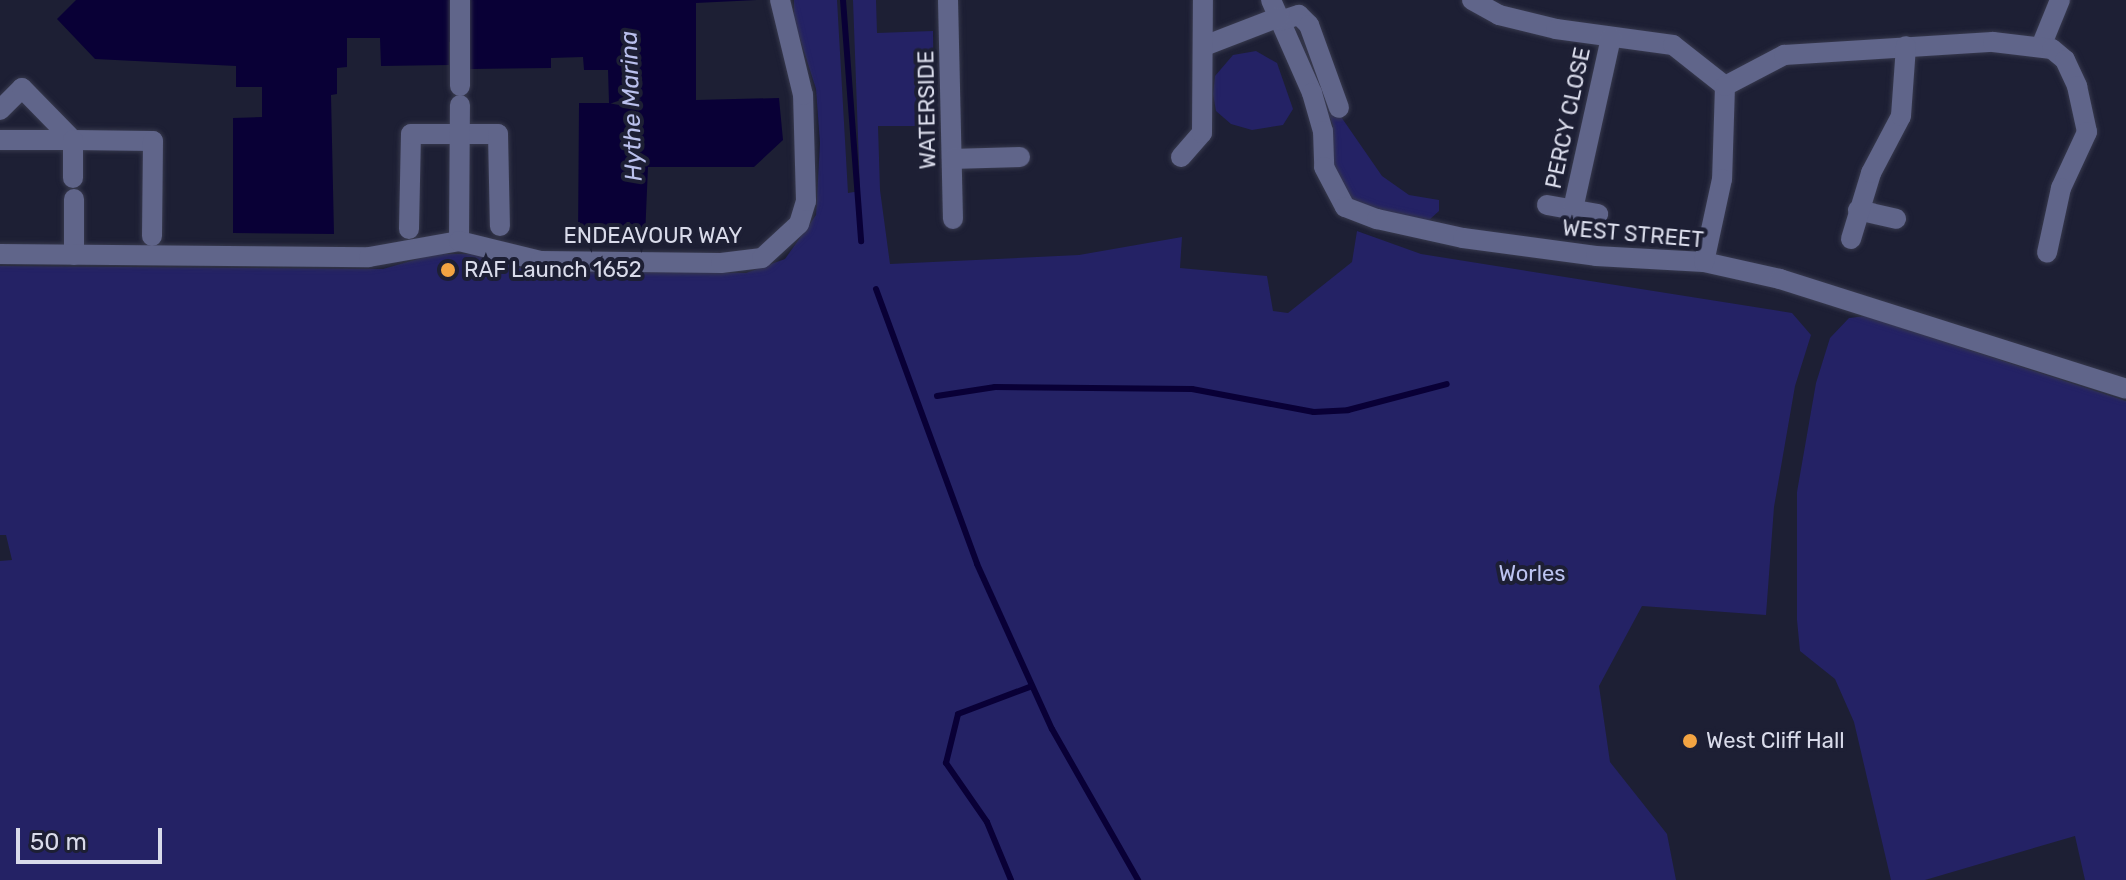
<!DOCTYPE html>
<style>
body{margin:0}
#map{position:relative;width:2126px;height:880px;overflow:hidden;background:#1d1f34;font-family:Rubik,sans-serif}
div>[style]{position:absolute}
.green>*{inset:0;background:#242265}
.water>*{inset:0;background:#090036}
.stream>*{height:6px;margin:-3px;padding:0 3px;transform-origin:3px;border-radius:3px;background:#090036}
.roads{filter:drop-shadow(0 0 2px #37394d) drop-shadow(0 0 2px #37394d)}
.minor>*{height:20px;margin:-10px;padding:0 10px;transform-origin:10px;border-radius:10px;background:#60658a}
.dots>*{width:22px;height:22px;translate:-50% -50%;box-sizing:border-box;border:4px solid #1d1f34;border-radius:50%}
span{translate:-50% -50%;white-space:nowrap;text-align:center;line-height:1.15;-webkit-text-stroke:8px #1d1f34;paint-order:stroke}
.street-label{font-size:22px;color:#d9dbea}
.poi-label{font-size:22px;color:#d9dbea}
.left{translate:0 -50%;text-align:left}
.park-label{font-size:22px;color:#bdc4f1}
.water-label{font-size:24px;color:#bac0ed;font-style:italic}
.scale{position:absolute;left:16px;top:828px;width:146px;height:36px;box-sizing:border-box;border:4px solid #d9dbea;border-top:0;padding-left:10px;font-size:24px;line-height:28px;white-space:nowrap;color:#d9dbea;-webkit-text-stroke:6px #1d1f34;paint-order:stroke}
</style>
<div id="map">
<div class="green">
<div style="clip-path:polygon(794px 0,837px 0,848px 193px,860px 191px,853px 0,876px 0,877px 33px,933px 31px,934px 126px,878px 126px,880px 190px,890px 264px,1079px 255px,1182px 237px,1180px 268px,1267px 276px,1273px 311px,1288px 313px,1352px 262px,1357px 231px,1421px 254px,1792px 313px,1811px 335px,1795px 386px,1774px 507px,1766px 615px,1642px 606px,1599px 686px,1610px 762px,1667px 834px,1676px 880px,0 880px,0 561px,12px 560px,6px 535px,0 535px,0 266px,383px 269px,435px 254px,478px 254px,520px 268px,746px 273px,785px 259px,816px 215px,820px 143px,816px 89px,794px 20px)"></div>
<div style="clip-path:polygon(1256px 51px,1277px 63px,1293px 109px,1283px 125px,1252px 130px,1231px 124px,1216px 111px,1213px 94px,1215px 76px,1233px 55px)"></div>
<div style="clip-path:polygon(1328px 98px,1382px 176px,1409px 195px,1439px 200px,1439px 211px,1428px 221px,1361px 205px,1347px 195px,1330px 163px,1333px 126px,1323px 99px)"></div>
<div style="clip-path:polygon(1866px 316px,2126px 401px,2126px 880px,2085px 880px,2075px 836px,1925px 880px,1891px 880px,1854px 722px,1835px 679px,1800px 651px,1797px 620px,1797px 492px,1816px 383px,1830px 338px,1849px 318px)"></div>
</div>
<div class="water">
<div style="clip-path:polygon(76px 0,757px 0,696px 3px,696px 100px,779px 98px,783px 140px,754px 167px,648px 167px,645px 237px,578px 238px,579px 103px,609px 103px,608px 70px,584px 70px,583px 57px,551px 58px,551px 68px,470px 69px,470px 41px,449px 42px,449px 65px,381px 66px,380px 38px,347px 38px,347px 67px,337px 68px,337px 94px,331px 95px,334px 234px,233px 233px,233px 118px,262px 117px,262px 87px,236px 87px,236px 66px,95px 59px,57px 19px)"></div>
</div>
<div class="stream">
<div style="left:843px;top:0;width:242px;rotate:85.7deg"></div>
<div style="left:876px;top:289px;width:293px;rotate:69.8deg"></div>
<div style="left:977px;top:564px;width:181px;rotate:65.6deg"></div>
<div style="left:1052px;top:729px;width:174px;rotate:60.3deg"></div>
<div style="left:937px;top:396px;width:59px;rotate:-8.8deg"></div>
<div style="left:995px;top:387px;width:197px;rotate:0.6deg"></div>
<div style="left:1192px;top:389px;width:124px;rotate:10.7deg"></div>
<div style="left:1314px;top:412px;width:34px;rotate:-3deg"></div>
<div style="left:1348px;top:410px;width:102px;rotate:-14.7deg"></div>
<div style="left:1011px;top:880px;width:63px;rotate:-112.5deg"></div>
<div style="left:987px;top:822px;width:72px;rotate:-124.8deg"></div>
<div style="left:946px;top:763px;width:50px;rotate:-76.2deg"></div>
<div style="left:958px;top:714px;width:79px;rotate:-20.7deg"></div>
</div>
<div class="roads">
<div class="minor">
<div style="left:948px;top:0;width:219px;rotate:88.7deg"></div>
<div style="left:1271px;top:0;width:102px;rotate:66.2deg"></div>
<div style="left:1312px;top:93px;width:40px;rotate:74deg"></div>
<div style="left:1323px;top:131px;width:36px;rotate:88deg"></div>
<div style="left:1324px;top:167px;width:45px;rotate:62.3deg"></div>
<div style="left:1345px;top:207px;width:34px;rotate:21deg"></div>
<div style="left:1377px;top:219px;width:88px;rotate:12.5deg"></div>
<div style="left:1463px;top:238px;width:134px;rotate:7.7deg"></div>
<div style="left:1596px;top:256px;width:108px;rotate:3.2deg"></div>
<div style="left:1704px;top:262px;width:78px;rotate:12.6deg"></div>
<div style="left:1780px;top:279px;width:363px;rotate:17.6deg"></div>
<div style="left:1472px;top:0;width:31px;rotate:29deg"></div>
<div style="left:1499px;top:15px;width:59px;rotate:13.8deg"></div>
<div style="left:1556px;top:29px;width:118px;rotate:7.8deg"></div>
<div style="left:1673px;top:45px;width:66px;rotate:38.3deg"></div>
<div style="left:1725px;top:86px;width:93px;rotate:91.8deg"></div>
<div style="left:1722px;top:179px;width:85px;rotate:102.2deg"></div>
<div style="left:1280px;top:21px;width:20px;rotate:-18deg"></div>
<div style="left:1299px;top:15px;width:14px;rotate:45deg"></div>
<div style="left:1309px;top:25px;width:88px;rotate:70.1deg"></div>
<div style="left:2042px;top:44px;width:48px;rotate:-67.8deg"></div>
<div style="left:1204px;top:46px;width:80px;rotate:-21.1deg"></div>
<div style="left:460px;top:86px;width:86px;rotate:-90deg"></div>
<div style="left:1725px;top:86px;width:67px;rotate:-27.7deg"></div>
<div style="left:1784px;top:55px;width:209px;rotate:-3.6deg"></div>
<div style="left:1993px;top:42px;width:59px;rotate:6.8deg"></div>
<div style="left:2052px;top:49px;width:17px;rotate:40deg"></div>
<div style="left:2065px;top:60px;width:29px;rotate:65deg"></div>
<div style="left:2077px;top:86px;width:47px;rotate:77.7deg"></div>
<div style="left:2087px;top:132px;width:62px;rotate:114.9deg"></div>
<div style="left:2061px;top:188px;width:66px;rotate:102.2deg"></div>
<div style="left:0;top:110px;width:31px;rotate:-45deg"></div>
<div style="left:22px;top:88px;width:73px;rotate:45.6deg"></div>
<div style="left:73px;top:140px;width:80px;rotate:0.7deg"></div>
<div style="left:153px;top:141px;width:95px;rotate:90.6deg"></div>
<div style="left:0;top:140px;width:73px"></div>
<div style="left:73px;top:140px;width:38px;rotate:90deg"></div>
<div style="left:1181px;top:157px;width:32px;rotate:-49deg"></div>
<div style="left:1202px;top:133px;width:133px;rotate:-89.6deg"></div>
<div style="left:952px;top:159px;width:68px;rotate:-1.7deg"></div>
<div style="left:74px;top:199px;width:56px;rotate:90deg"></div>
<div style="left:1547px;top:205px;width:52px;rotate:10deg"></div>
<div style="left:1573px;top:209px;width:176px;rotate:-77.5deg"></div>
<div style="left:1858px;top:210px;width:39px;rotate:13deg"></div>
<div style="left:409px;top:229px;width:95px;rotate:-88.8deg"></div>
<div style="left:411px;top:134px;width:87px"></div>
<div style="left:498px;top:134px;width:92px;rotate:88.8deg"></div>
<div style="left:1851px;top:239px;width:69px;rotate:-73.1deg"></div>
<div style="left:1871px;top:173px;width:64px;rotate:-62.2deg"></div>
<div style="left:1901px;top:116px;width:70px;rotate:-85.9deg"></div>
<div style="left:459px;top:241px;width:136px;rotate:-89.6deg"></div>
<div style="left:0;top:254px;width:369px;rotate:0.5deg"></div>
<div style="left:369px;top:257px;width:91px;rotate:-10.1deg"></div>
<div style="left:459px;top:241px;width:84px;rotate:13.7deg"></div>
<div style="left:541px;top:261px;width:180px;rotate:0.6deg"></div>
<div style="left:721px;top:263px;width:41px;rotate:-7deg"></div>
<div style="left:762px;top:258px;width:50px;rotate:-42.6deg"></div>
<div style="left:799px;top:224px;width:24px;rotate:-73deg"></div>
<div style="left:806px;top:201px;width:106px;rotate:-91.6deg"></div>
<div style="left:803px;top:95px;width:98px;rotate:-103.6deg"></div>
</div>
</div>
<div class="dots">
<div style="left:448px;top:270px;background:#f3a442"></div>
<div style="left:1690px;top:741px;background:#f3a442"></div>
</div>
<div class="street-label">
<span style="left:927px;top:110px;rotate:-91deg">WATERSIDE</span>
<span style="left:1568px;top:118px;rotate:-78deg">PERCY CLOSE</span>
<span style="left:1633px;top:234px;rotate:5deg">WEST STREET</span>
<span style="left:653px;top:236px">ENDEAVOUR WAY</span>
</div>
<div class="poi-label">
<span class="left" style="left:464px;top:270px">RAF Launch 1652</span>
<span class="left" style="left:1706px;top:741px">West Cliff Hall</span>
</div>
<div class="park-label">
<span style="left:1532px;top:574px">Worles</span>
</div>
<div class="water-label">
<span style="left:632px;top:106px;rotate:-92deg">Hythe Marina</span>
</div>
<div class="scale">50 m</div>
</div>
